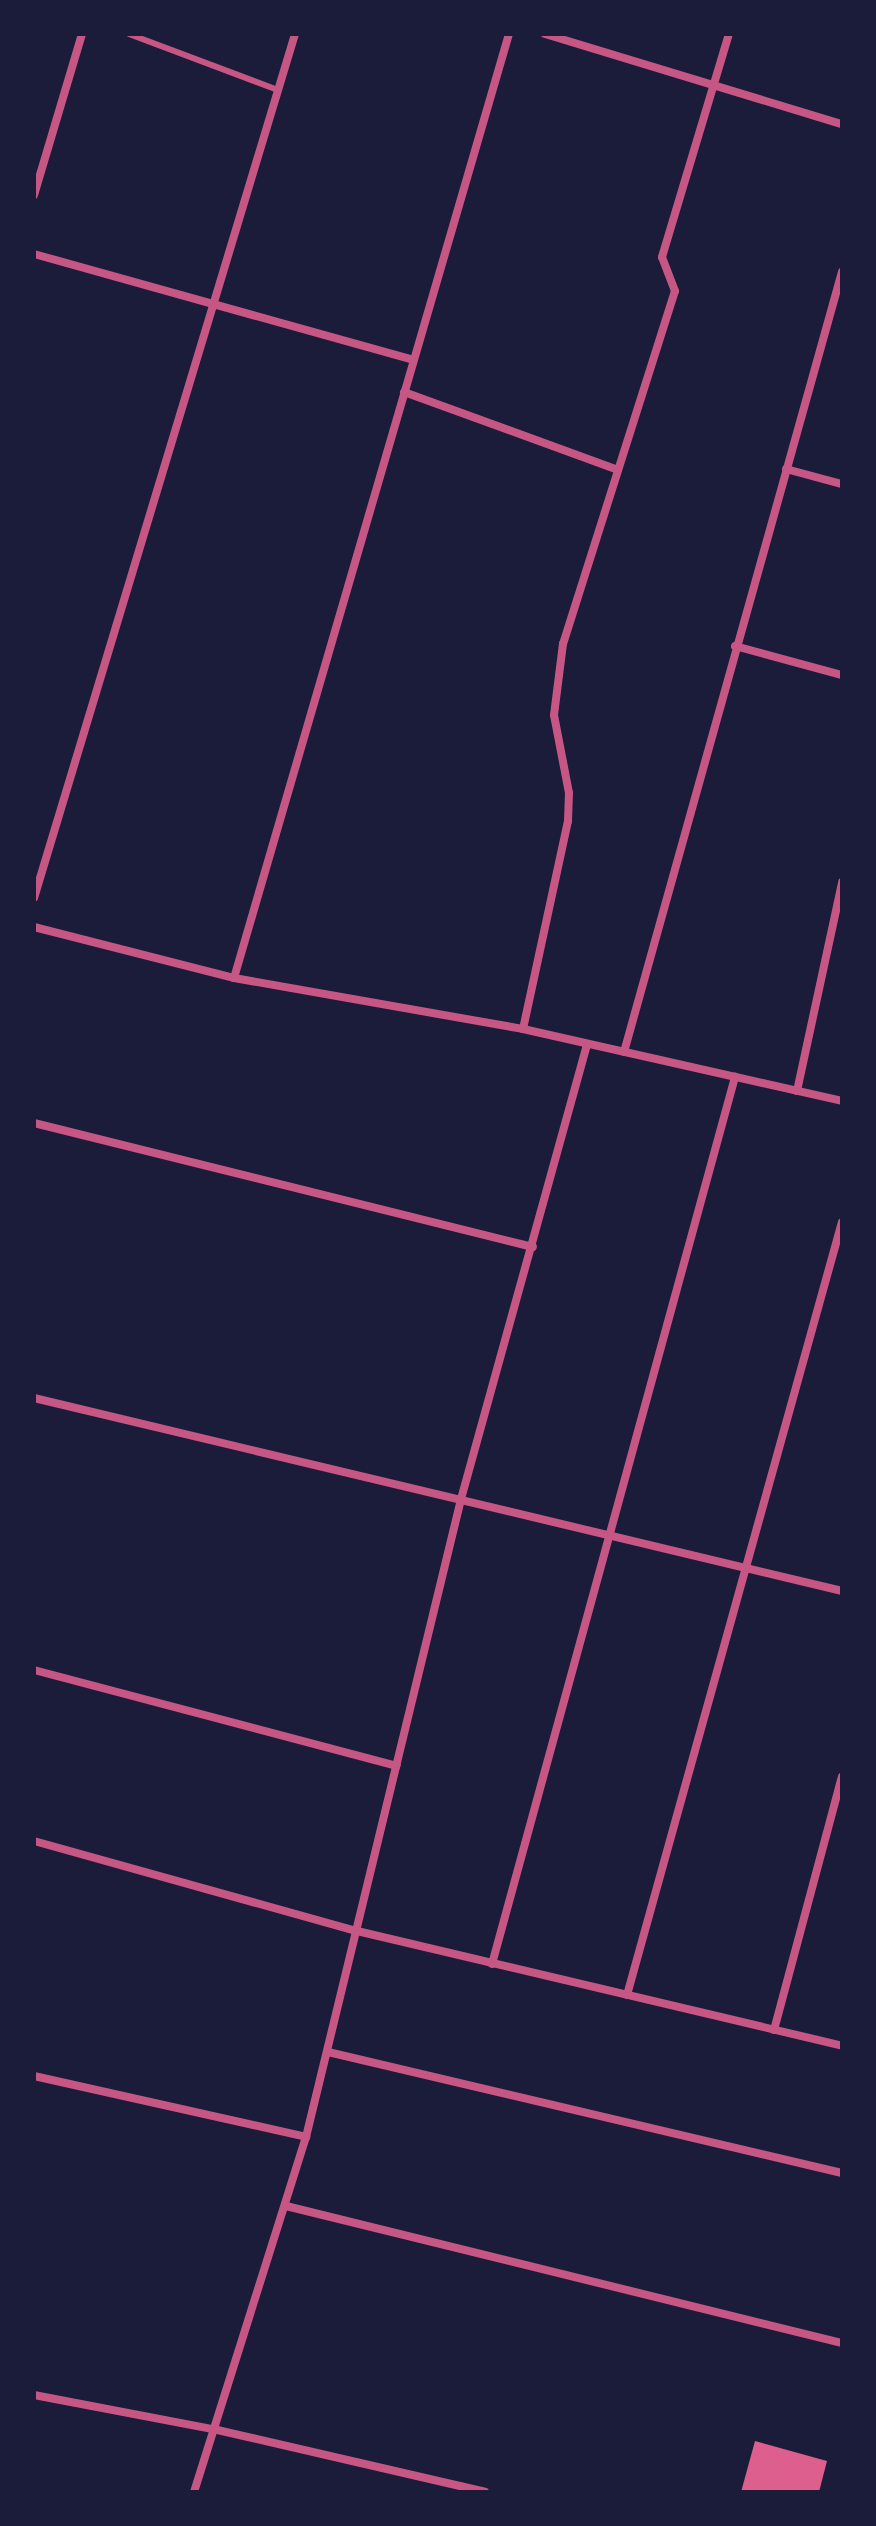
<!DOCTYPE html>
<style>
body{margin:0}
#map{position:relative;width:876px;height:2526px;overflow:hidden;background:#1b1b3a;font-family:Raleway,sans-serif}
div>[style]{position:absolute}
.building>*{inset:0;background:#dd5f8e}
.service>*{height:6px;margin:-3px;padding:0 3px;transform-origin:3px;border-radius:3px;background:#c65784}
.minor>*{height:8px;margin:-4px;padding:0 4px;transform-origin:4px;border-radius:4px;background:#c65784}
span{translate:-50% -50%;white-space:nowrap;text-align:center;line-height:1.15;-webkit-text-stroke:8px #1b1b3a;paint-order:stroke}
.frame{position:absolute;inset:0;border:36px solid #1b1b3a;pointer-events:none}
</style>
<div id="map">
<div class="building">
<div style="clip-path:polygon(755px 2441px,827px 2461px,819px 2492px,741px 2492px)"></div>
</div>
<div class="service">
<div style="left:129px;top:34px;width:159px;rotate:20.6deg"></div>
</div>
<div class="minor">
<div style="left:545px;top:34px;width:310px;rotate:16.9deg"></div>
<div style="left:34px;top:195px;width:168px;rotate:-73.4deg"></div>
<div style="left:34px;top:254px;width:394px;rotate:15.6deg"></div>
<div style="left:404px;top:392px;width:225px;rotate:20deg"></div>
<div style="left:786px;top:469px;width:58px;rotate:15deg"></div>
<div style="left:735px;top:646px;width:111px;rotate:15.2deg"></div>
<div style="left:34px;top:898px;width:903px;rotate:-73.19deg"></div>
<div style="left:34px;top:927px;width:206px;rotate:14.3deg"></div>
<div style="left:234px;top:978px;width:293px;rotate:10deg"></div>
<div style="left:523px;top:1029px;width:327px;rotate:12.7deg"></div>
<div style="left:234px;top:978px;width:983px;rotate:-73.76deg"></div>
<div style="left:523px;top:1029px;width:213px;rotate:-77.8deg"></div>
<div style="left:568px;top:821px;width:28px;rotate:-88deg"></div>
<div style="left:569px;top:793px;width:79px;rotate:-100.9deg"></div>
<div style="left:554px;top:715px;width:72px;rotate:-82.8deg"></div>
<div style="left:563px;top:644px;width:370px;rotate:-72.4deg"></div>
<div style="left:675px;top:291px;width:36px;rotate:-111deg"></div>
<div style="left:662px;top:257px;width:233px;rotate:-73.3deg"></div>
<div style="left:624px;top:1052px;width:810px;rotate:-74.39deg"></div>
<div style="left:797px;top:1091px;width:214px;rotate:-77.8deg"></div>
<div style="left:34px;top:1123px;width:514px;rotate:13.96deg"></div>
<div style="left:34px;top:1398px;width:831px;rotate:13.43deg"></div>
<div style="left:34px;top:1670px;width:375px;rotate:14.8deg"></div>
<div style="left:34px;top:1841px;width:335px;rotate:15.6deg"></div>
<div style="left:357px;top:1931px;width:498px;rotate:13.3deg"></div>
<div style="left:492px;top:1964px;width:920px;rotate:-74.68deg"></div>
<div style="left:627px;top:1995px;width:802px;rotate:-74.46deg"></div>
<div style="left:774px;top:2030px;width:262px;rotate:-75deg"></div>
<div style="left:328px;top:2052px;width:528px;rotate:13.25deg"></div>
<div style="left:34px;top:2076px;width:279px;rotate:12.6deg"></div>
<div style="left:286px;top:2206px;width:573px;rotate:13.84deg"></div>
<div style="left:34px;top:2395px;width:182px;rotate:10.8deg"></div>
<div style="left:213px;top:2429px;width:279px;rotate:13deg"></div>
<div style="left:194px;top:2492px;width:372px;rotate:-72.5deg"></div>
<div style="left:306px;top:2137px;width:657px;rotate:-76.34deg"></div>
<div style="left:461px;top:1499px;width:472px;rotate:-74.5deg"></div>
</div>
<div class="frame"></div>
</div>
